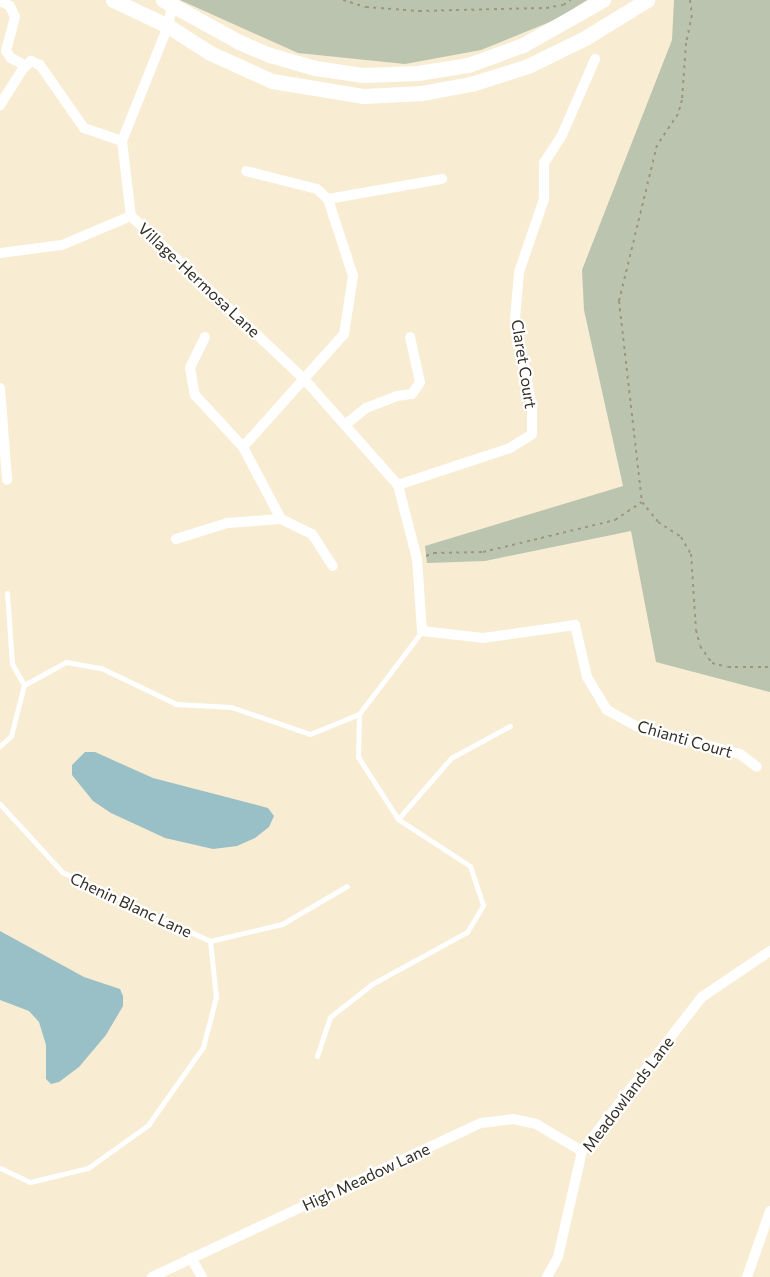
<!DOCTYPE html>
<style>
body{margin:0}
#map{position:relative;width:770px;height:1277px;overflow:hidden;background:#f8ecd2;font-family:Commissioner,sans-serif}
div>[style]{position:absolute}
.green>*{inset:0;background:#bbc4af}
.water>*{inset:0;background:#9ac0c7}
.path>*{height:2px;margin-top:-1px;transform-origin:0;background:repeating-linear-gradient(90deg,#9d9582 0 3px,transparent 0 7.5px)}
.lane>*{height:5px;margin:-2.5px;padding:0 2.5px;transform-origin:2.5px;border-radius:2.5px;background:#fff}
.street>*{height:10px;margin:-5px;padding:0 5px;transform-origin:5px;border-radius:5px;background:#fff}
.secondary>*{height:15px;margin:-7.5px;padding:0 7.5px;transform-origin:7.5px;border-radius:7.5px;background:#fff}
span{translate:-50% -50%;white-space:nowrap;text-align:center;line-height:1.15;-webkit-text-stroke:4.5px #fff;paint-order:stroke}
.street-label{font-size:16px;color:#332f25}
</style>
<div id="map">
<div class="green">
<div style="clip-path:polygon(180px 0,587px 0,557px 19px,481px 50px,405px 64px,298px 53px)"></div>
<div style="clip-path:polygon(674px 0,770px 0,770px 692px,656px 662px,631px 531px,485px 561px,427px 563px,425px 546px,623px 486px,584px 310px,582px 270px,672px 40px)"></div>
</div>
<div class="water">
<div style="clip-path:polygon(85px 752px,95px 752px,153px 778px,268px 808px,274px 816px,269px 827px,255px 838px,237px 846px,213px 849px,165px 838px,111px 813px,93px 801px,72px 775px,72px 765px)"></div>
<div style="clip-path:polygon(0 931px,84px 977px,120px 989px,123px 996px,123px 1006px,106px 1035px,79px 1067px,59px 1082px,51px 1084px,46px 1079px,46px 1045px,39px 1022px,29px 1011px,0 1000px)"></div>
</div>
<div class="path">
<div style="left:343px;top:0;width:24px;rotate:17deg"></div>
<div style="left:366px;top:7px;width:53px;rotate:4.3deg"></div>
<div style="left:419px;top:11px;width:127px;rotate:-1.4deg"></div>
<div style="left:546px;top:8px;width:17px;rotate:-10deg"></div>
<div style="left:563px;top:5px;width:9px;rotate:-32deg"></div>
<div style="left:690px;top:0;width:15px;rotate:82deg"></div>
<div style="left:692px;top:15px;width:29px;rotate:102deg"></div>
<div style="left:686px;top:43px;width:57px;rotate:94deg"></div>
<div style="left:682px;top:100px;width:15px;rotate:106deg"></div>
<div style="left:678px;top:114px;width:37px;rotate:124deg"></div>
<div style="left:657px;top:145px;width:161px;rotate:103.7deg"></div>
<div style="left:619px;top:301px;width:202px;rotate:83.5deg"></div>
<div style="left:642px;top:502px;width:26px;rotate:51deg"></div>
<div style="left:658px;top:522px;width:27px;rotate:33deg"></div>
<div style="left:681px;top:537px;width:20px;rotate:60deg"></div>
<div style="left:691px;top:554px;width:76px;rotate:86.2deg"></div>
<div style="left:696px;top:630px;width:16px;rotate:76deg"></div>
<div style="left:700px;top:646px;width:21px;rotate:55deg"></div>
<div style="left:712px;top:663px;width:16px;rotate:14deg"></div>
<div style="left:728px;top:667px;width:42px"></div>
<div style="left:426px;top:556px;width:9px;rotate:-21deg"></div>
<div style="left:434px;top:553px;width:49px;rotate:-1.2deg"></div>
<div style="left:483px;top:552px;width:136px;rotate:-13.6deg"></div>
<div style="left:615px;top:520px;width:32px;rotate:-34deg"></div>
</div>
<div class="lane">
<div style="left:7px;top:593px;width:71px;rotate:86deg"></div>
<div style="left:12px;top:664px;width:24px;rotate:60deg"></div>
<div style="left:0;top:746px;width:15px;rotate:-42deg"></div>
<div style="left:11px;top:736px;width:53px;rotate:-75.7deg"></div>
<div style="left:24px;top:685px;width:48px;rotate:-28.7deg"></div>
<div style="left:66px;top:662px;width:36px;rotate:10deg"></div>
<div style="left:101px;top:668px;width:83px;rotate:25.6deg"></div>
<div style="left:176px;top:704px;width:55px;rotate:3.1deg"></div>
<div style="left:231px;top:707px;width:83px;rotate:18.9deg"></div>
<div style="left:310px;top:734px;width:53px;rotate:-22.2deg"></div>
<div style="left:0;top:804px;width:92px;rotate:47.6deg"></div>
<div style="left:62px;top:872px;width:163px;rotate:25deg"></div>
<div style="left:398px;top:819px;width:81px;rotate:-49deg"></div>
<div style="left:451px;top:758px;width:67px;rotate:-28.5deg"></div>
<div style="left:210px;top:941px;width:74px;rotate:-13.3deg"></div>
<div style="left:282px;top:924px;width:75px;rotate:-30.3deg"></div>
<div style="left:317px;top:1056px;width:41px;rotate:-71.6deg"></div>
<div style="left:330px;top:1017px;width:53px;rotate:-38.2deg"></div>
<div style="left:372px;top:984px;width:108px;rotate:-28.7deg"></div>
<div style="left:467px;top:932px;width:31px;rotate:-59deg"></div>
<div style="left:483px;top:905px;width:41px;rotate:-108.4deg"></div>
<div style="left:470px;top:866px;width:86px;rotate:-146.9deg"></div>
<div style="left:398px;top:819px;width:74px;rotate:-122.8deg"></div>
<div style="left:358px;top:757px;width:43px;rotate:-88.7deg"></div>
<div style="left:359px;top:714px;width:104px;rotate:-52.8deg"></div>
<div style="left:0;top:1168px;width:33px;rotate:25deg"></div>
<div style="left:30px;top:1182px;width:60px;rotate:-13.6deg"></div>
<div style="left:88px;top:1168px;width:74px;rotate:-35.6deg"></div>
<div style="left:148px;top:1125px;width:95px;rotate:-54.8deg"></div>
<div style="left:203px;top:1047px;width:52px;rotate:-75.4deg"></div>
<div style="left:216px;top:997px;width:56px;rotate:-96.1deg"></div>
</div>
<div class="street">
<div style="left:0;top:1px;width:11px;rotate:27deg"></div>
<div style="left:10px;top:6px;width:12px;rotate:66deg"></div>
<div style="left:15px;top:17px;width:35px;rotate:105deg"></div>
<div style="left:6px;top:51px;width:9px;rotate:54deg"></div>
<div style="left:11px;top:58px;width:17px;rotate:28deg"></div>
<div style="left:172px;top:5px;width:21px;rotate:101deg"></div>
<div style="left:168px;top:26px;width:124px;rotate:111.8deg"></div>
<div style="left:122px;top:141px;width:76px;rotate:83.2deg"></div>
<div style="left:131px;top:216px;width:239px;rotate:43.3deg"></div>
<div style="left:305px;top:380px;width:140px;rotate:48.5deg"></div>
<div style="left:398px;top:485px;width:76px;rotate:75.6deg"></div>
<div style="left:417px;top:559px;width:72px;rotate:86deg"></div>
<div style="left:422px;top:631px;width:61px;rotate:6.5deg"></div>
<div style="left:483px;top:638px;width:93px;rotate:-8deg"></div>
<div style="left:575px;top:625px;width:53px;rotate:77deg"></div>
<div style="left:587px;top:677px;width:39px;rotate:59deg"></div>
<div style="left:607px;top:710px;width:33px;rotate:29deg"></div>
<div style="left:636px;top:726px;width:108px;rotate:15.1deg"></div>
<div style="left:740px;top:754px;width:21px;rotate:37deg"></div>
<div style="left:0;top:105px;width:41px;rotate:-57.8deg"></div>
<div style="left:22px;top:70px;width:13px;rotate:-45deg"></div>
<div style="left:31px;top:61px;width:10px;rotate:24deg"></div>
<div style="left:40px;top:65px;width:77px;rotate:55.1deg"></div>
<div style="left:84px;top:128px;width:40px;rotate:18.9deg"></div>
<div style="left:328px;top:199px;width:116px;rotate:-10deg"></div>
<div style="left:0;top:253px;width:63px;rotate:-7.4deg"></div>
<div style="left:62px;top:245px;width:75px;rotate:-22.8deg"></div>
<div style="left:205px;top:337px;width:34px;rotate:116deg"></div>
<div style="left:190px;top:368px;width:27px;rotate:80deg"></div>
<div style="left:195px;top:395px;width:71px;rotate:47.3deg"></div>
<div style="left:243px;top:447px;width:81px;rotate:62.2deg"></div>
<div style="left:281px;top:519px;width:34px;rotate:26deg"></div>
<div style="left:312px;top:534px;width:38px;rotate:57deg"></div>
<div style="left:0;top:388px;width:92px;rotate:85.6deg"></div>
<div style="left:345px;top:425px;width:27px;rotate:-39deg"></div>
<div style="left:366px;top:408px;width:33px;rotate:-21deg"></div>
<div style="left:397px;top:396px;width:15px;rotate:-8deg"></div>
<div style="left:412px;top:394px;width:14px;rotate:-56deg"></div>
<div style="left:420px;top:382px;width:46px;rotate:-102.5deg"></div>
<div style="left:243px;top:447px;width:152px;rotate:-48.2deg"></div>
<div style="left:344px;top:334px;width:59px;rotate:-81.2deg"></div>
<div style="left:353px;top:276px;width:81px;rotate:-108deg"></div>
<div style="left:328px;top:199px;width:15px;rotate:-138deg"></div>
<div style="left:317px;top:189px;width:73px;rotate:-165.8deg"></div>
<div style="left:398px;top:485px;width:118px;rotate:-18.3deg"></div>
<div style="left:510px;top:448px;width:26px;rotate:-32deg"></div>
<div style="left:532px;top:434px;width:27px;rotate:-90deg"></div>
<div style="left:532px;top:407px;width:90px;rotate:-100.9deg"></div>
<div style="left:515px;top:319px;width:47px;rotate:-85.1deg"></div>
<div style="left:519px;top:272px;width:77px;rotate:-71.1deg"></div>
<div style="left:544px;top:199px;width:36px;rotate:-90deg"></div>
<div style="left:544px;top:163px;width:33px;rotate:-57deg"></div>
<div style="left:562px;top:135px;width:83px;rotate:-66.5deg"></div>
<div style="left:176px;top:539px;width:53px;rotate:-17.4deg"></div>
<div style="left:227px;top:523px;width:54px;rotate:-4.2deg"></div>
<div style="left:191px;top:1258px;width:22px;rotate:60deg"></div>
<div style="left:152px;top:1277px;width:363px;rotate:-25.1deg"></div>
<div style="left:481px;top:1123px;width:32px;rotate:-7deg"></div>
<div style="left:513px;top:1119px;width:24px;rotate:12deg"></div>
<div style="left:536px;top:1124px;width:53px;rotate:30.4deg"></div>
<div style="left:547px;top:1277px;width:23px;rotate:-61deg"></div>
<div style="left:558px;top:1257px;width:109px;rotate:-77.2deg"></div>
<div style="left:582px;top:1151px;width:195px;rotate:-52.1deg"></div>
<div style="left:702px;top:997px;width:82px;rotate:-34.1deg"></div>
<div style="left:747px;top:1277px;width:70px;rotate:-70.8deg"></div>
</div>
<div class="secondary">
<div style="left:113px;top:0;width:61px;rotate:25.3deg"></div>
<div style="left:168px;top:26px;width:50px;rotate:32.7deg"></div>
<div style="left:210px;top:53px;width:68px;rotate:24.3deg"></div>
<div style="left:272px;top:81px;width:93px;rotate:9.3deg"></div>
<div style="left:364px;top:96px;width:58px;rotate:-3deg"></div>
<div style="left:422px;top:93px;width:50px;rotate:-10.4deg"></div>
<div style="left:471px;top:84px;width:60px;rotate:-17.5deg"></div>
<div style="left:528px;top:66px;width:64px;rotate:-26.2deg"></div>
<div style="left:585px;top:38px;width:73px;rotate:-31.5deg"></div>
<div style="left:163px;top:0;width:87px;rotate:28.9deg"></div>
<div style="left:239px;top:42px;width:34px;rotate:23deg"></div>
<div style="left:270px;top:55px;width:47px;rotate:16.1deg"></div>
<div style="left:315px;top:68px;width:49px;rotate:8.3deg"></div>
<div style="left:363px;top:75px;width:55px;rotate:-2.1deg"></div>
<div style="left:418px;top:73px;width:51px;rotate:-9.1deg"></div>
<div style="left:468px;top:65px;width:59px;rotate:-20deg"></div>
<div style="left:523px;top:45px;width:92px;rotate:-29.4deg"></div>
</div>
<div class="street-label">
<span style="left:199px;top:280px;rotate:43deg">Village-Hermosa Lane</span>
<span style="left:524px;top:364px;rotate:81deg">Claret Court</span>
<span style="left:685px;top:739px;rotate:16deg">Chianti Court</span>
<span style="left:131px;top:905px;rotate:25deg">Chenin Blanc Lane</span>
<span style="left:628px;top:1094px;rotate:-53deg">Meadowlands Lane</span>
<span style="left:366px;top:1177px;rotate:-25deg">High Meadow Lane</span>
</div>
</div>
